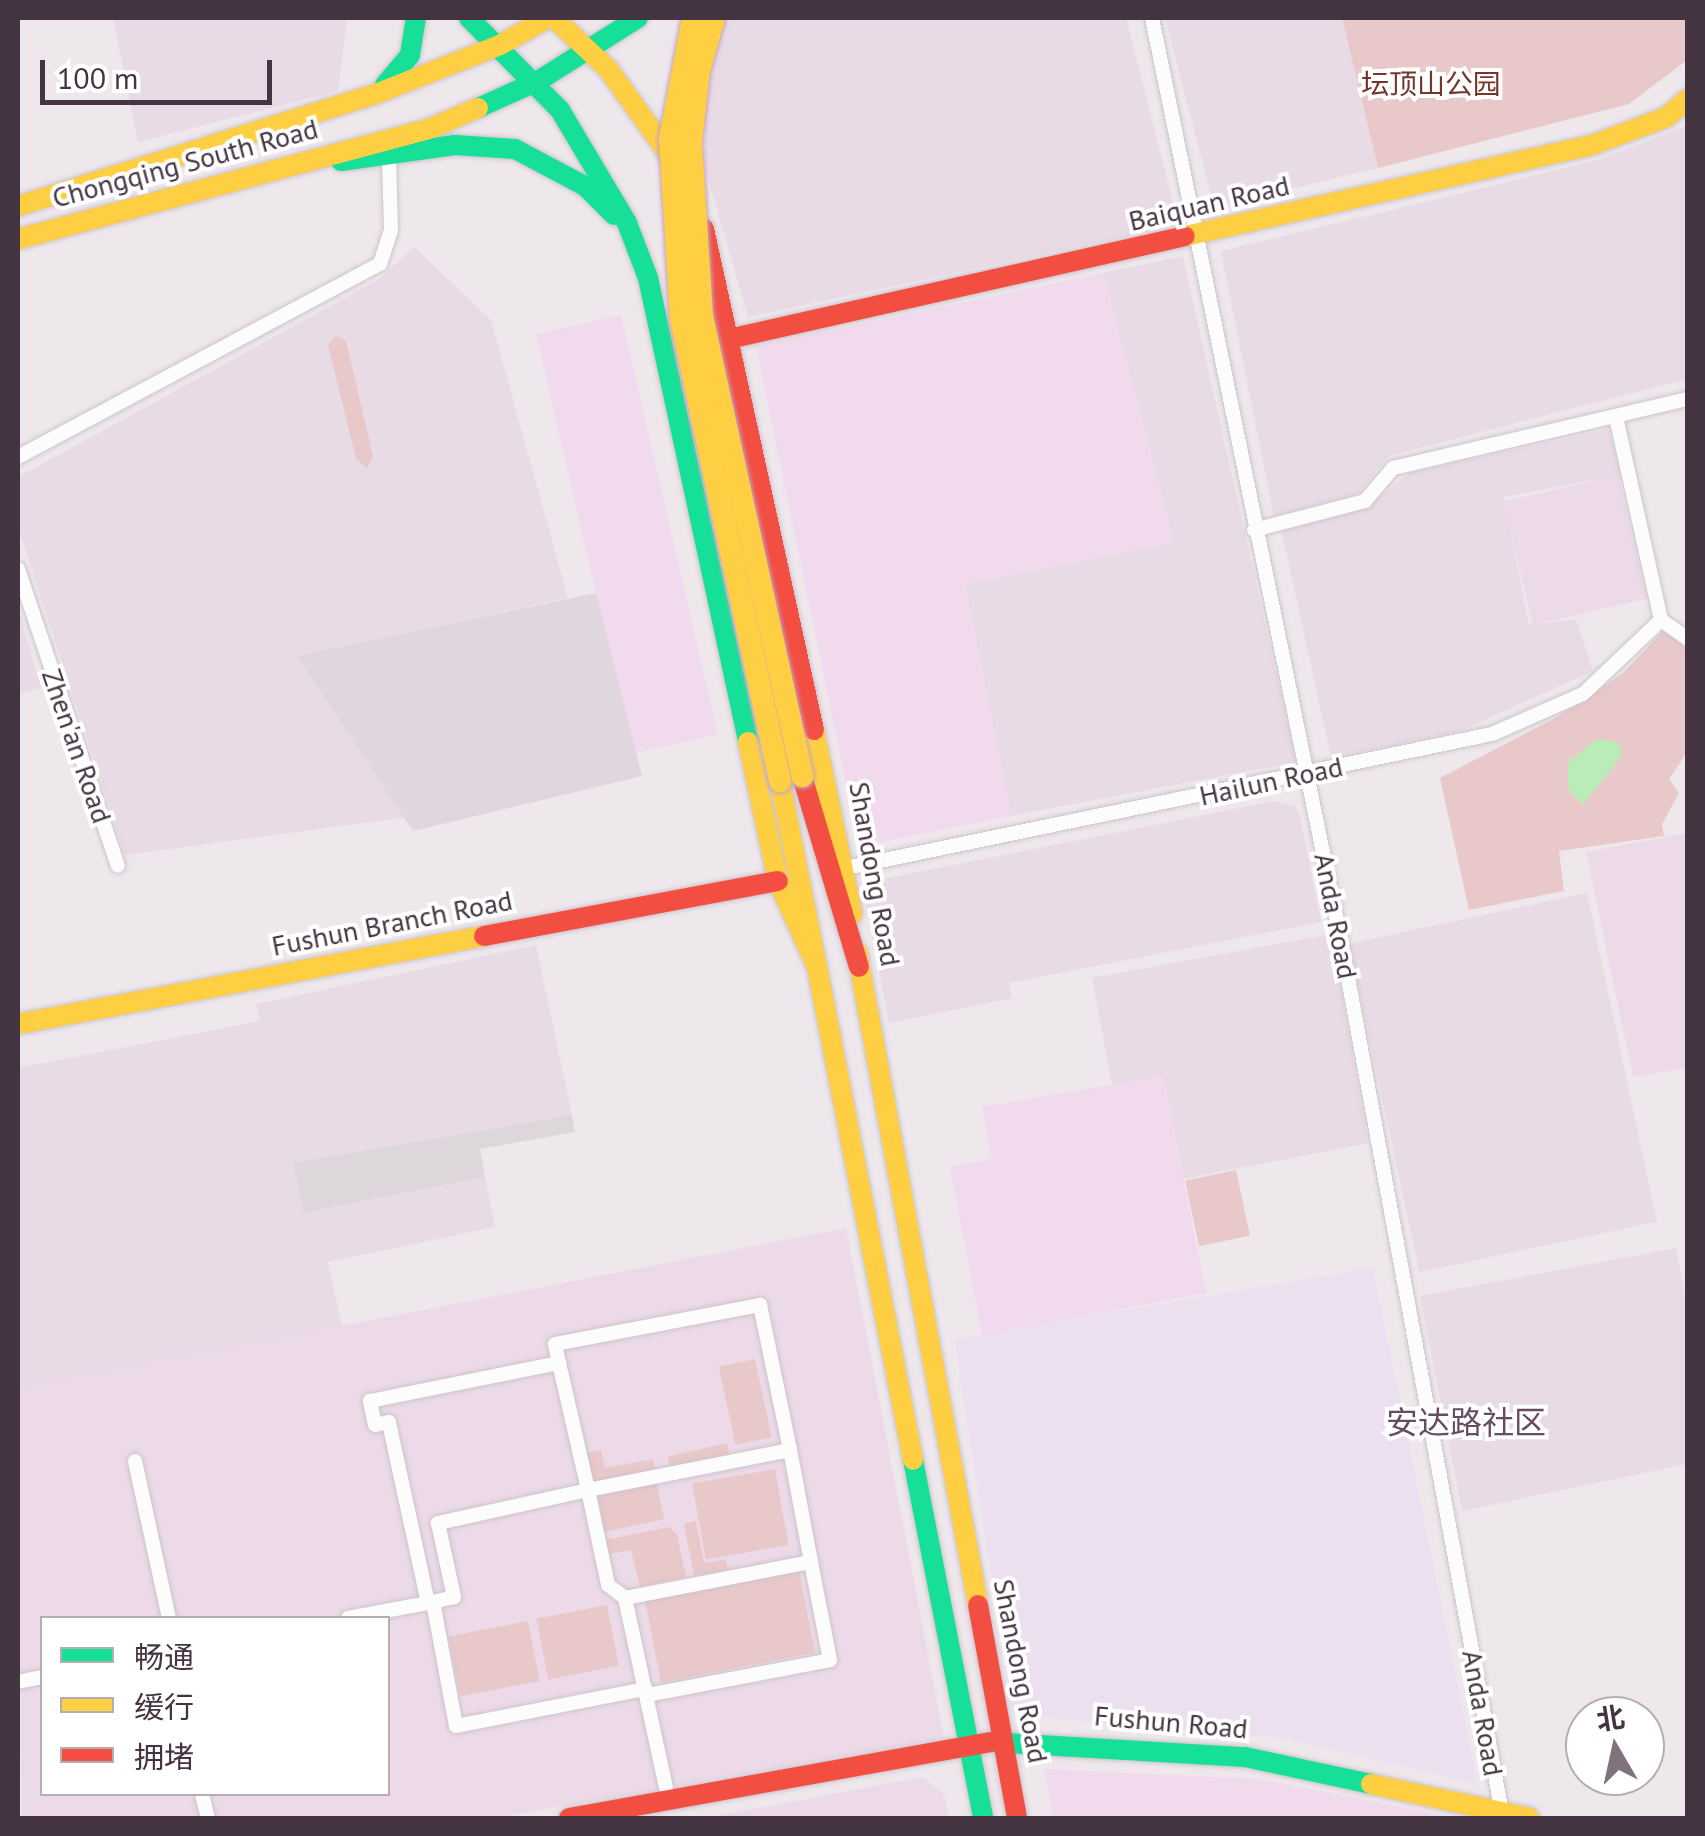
<!DOCTYPE html>
<meta charset="utf-8">
<style>
body{margin:0}
#map{position:relative;width:1705px;height:1836px;overflow:hidden;background:#eee8ed;font-family:"PT Sans","Noto Sans SC",sans-serif}
div>[style]{position:absolute}
.residential>*{inset:0;background:#e8dbe6;transform-origin:0 0}
.commercial>*{inset:0;background:#f1daee;transform-origin:0 0}
.industrial>*{inset:0;background:#e0d7de}
.education>*{inset:0;background:#ecdae8;transform-origin:0 0}
.medical>*{inset:0;background:#ecdff0}
.green>*{inset:0;background:#e9c8ca;transform-origin:0 0}
.parking>*{inset:0;background:#ddd7dc}
.water>*{inset:0;background:#baecb8}
.roads{filter:drop-shadow(0 0 2px #cdc4cb) drop-shadow(0 0 2px #cdc4cb)}
.street>*{height:14px;margin:-7px;padding:0 7px;transform-origin:7px;border-radius:7px;background:#fcfcfc}
.fast>*{height:20px;margin:-10px;padding:0 10px;transform-origin:10px;border-radius:10px;background:#16e098}
.slow>*{height:20px;margin:-10px;padding:0 10px;transform-origin:10px;border-radius:10px;background:#ffcf43}
.jam>*{height:20px;margin:-10px;padding:0 10px;transform-origin:10px;border-radius:10px;background:#f24e42}
.bridges{filter:drop-shadow(0 0 2px #c5a4bf) drop-shadow(0 0 2px #c5a4bf)}
.slow-bridge>*{height:22px;margin:-11px;padding:0 11px;transform-origin:11px;border-radius:11px;background:#ffcf43}
span{translate:-50% -50%;white-space:nowrap;text-align:center;line-height:1.15;-webkit-text-stroke:8px #fff;paint-order:stroke}
.park-label{font-size:28px;color:#733729}
.street-label{font-size:28px;color:#443441}
.quarter-label{font-size:32px;color:#664c62}
.frame{position:absolute;inset:0;border:20px solid #443441;pointer-events:none}
.legend{position:absolute;left:40px;top:1616px;width:350px;height:180px;box-sizing:border-box;background:#fff;border:2px solid #b4aeb3;margin:0;padding:12px 18px;list-style:none;font-size:30px;color:#443441}
.legend li{display:flex;align-items:center;gap:20px;height:50px}
.legend b{width:50px;border:2px solid #b4aeb3}
.north{position:absolute;left:1565px;top:1696px;width:100px;height:100px;box-sizing:border-box;background:#fff;border:2px solid #b4aeb3;border-radius:50%;rotate:351deg;font-size:28px;font-weight:700;line-height:40px;text-align:center;color:#443441}
.north::after{content:'';display:block;margin:auto;width:35px;height:45px;background:#80737d;clip-path:polygon(50% 0,100% 100%,50% 72%,0 100%)}
.scale{position:absolute;left:40px;top:60px;width:232px;height:45px;box-sizing:border-box;border:5px solid #443441;border-top:0;padding-left:12px;font-size:30px;line-height:35px;white-space:nowrap;color:#443441;-webkit-text-stroke:8px #fff;paint-order:stroke}
</style>
<div id="map">
<div class="residential">
<div style="clip-path:polygon(113px 18px,347px 18px,338px 91px,138px 142px)"></div>
<div style="clip-path:polygon(721px 18px,1126px 18px,1179px 225px,748px 317px,705px 168px,704px 40px)"></div>
<div style="clip-path:polygon(1165px 18px,1342px 18px,1378px 168px,1214px 207px)"></div>
<div style="clip-path:polygon(1686px 126px,1687px 379px,1389px 456px,1357px 494px,1274px 516px,1221px 251px,1598px 160px)"></div>
<div style="clip-path:polygon(414px 247px,491px 320px,568px 598px,298px 656px,409px 817px,125px 855px,18px 527px,18px 477px,378px 280px)"></div>
<div style="clip-path:polygon(1183px 256px,1296px 762px,1011px 816px,965px 584px,1174px 542px,1103px 273px)"></div>
<div style="clip-path:polygon(1609px 429px,1620px 475px,1504px 497px,1529px 625px,1576px 619px,1593px 671px,1458px 732px,1331px 757px,1281px 529px,1366px 508px,1409px 473px)"></div>
<div style="clip-path:polygon(18px 608px,41px 688px,18px 694px)"></div>
<div style="clip-path:polygon(1275px 801px,1295px 806px,1300px 816px,1321px 922px,1009px 983px,1012px 998px,889px 1023px,865px 900px,873px 881px)"></div>
<div style="left:1587px;top:893px;width:336px;height:243px;rotate:78deg"></div>
<div style="clip-path:polygon(1331px 934px,1368px 1143px,1184px 1179px,1163px 1077px,1112px 1085px,1092px 978px)"></div>
<div style="clip-path:polygon(536px 945px,572px 1115px,293px 1164px,305px 1213px,485px 1177px,495px 1227px,328px 1262px,357px 1395px,42px 1618px,18px 1703px,18px 1068px,260px 1021px,256px 1004px)"></div>
<div style="clip-path:polygon(1676px 1248px,1687px 1308px,1687px 1464px,1462px 1511px,1420px 1296px)"></div>
</div>
<div class="commercial">
<div style="clip-path:polygon(1103px 273px,1174px 542px,965px 584px,1011px 816px,859px 846px,756px 346px)"></div>
<div style="left:621px;top:315px;width:430px;height:87px;rotate:77deg"></div>
<div style="clip-path:polygon(1163px 1076px,1206px 1293px,982px 1335px,950px 1167px,992px 1159px,982px 1107px)"></div>
<div style="clip-path:polygon(1044px 1769px,1261px 1779px,1455px 1818px,1053px 1818px)"></div>
</div>
<div class="industrial">
<div style="clip-path:polygon(596px 593px,642px 776px,413px 831px,297px 656px)"></div>
</div>
<div class="education">
<div style="left:1618px;top:475px;width:127px;height:117px;rotate:77deg"></div>
<div style="clip-path:polygon(1687px 833px,1687px 1068px,1633px 1077px,1586px 852px)"></div>
<div style="clip-path:polygon(evenodd,846px 1228px,944px 1738px,495px 1818px,22px 1818px,18px 1389px,846px 1228px,42px 1618px,388px 1618px,388px 1794px,42px 1794px,42px 1618px)"></div>
<div style="clip-path:polygon(923px 1777px,944px 1794px,949px 1818px,705px 1818px)"></div>
</div>
<div class="medical">
<div style="clip-path:polygon(1373px 1268px,1478px 1785px,1287px 1738px,1013px 1715px,954px 1339px)"></div>
</div>
<div class="green">
<div style="clip-path:polygon(1342px 18px,1687px 18px,1687px 60px,1629px 104px,1378px 168px)"></div>
<div style="clip-path:polygon(336px 336px,346px 341px,373px 456px,367px 468px,356px 459px,328px 345px)"></div>
<div style="clip-path:polygon(1665px 629px,1687px 649px,1687px 752px,1669px 779px,1679px 793px,1662px 824px,1664px 836px,1559px 851px,1564px 891px,1469px 910px,1440px 778px,1557px 717px,1622px 674px)"></div>
<div style="left:1236px;top:1170px;width:67px;height:52px;rotate:78deg"></div>
<div style="left:755px;top:1359px;width:80px;height:37px;rotate:78deg"></div>
<div style="left:727px;top:1443px;width:13px;height:61px;rotate:77deg"></div>
<div style="clip-path:polygon(601px 1450px,605px 1468px,653px 1459px,656px 1471px,593px 1484px,587px 1453px)"></div>
<div style="left:775px;top:1469px;width:77px;height:84px;rotate:80deg"></div>
<div style="left:656px;top:1481px;width:39px;height:66px;rotate:78deg"></div>
<div style="clip-path:polygon(696px 1521px,704px 1563px,726px 1559px,728px 1570px,694px 1576px,684px 1524px)"></div>
<div style="clip-path:polygon(669px 1527px,677px 1535px,686px 1577px,640px 1587px,631px 1550px,604px 1555px,601px 1541px)"></div>
<div style="left:799px;top:1570px;width:84px;height:157px;rotate:79deg"></div>
<div style="left:607px;top:1605px;width:62px;height:72px;rotate:79deg"></div>
<div style="left:528px;top:1621px;width:61px;height:81px;rotate:79deg"></div>
</div>
<div class="parking">
<div style="clip-path:polygon(572px 1115px,575px 1132px,480px 1149px,485px 1177px,304px 1213px,293px 1163px)"></div>
</div>
<div class="water">
<div style="clip-path:polygon(1597px 739px,1618px 742px,1623px 754px,1583px 805px,1568px 789px,1568px 762px)"></div>
</div>
<div class="roads">
<div class="street">
<div style="left:1152px;top:18px;width:941px;rotate:78.42deg"></div>
<div style="left:1341px;top:940px;width:893px;rotate:79.55deg"></div>
<div style="left:1616px;top:417px;width:208px;rotate:77.5deg"></div>
<div style="left:1661px;top:620px;width:33px;rotate:35deg"></div>
<div style="left:18px;top:457px;width:410px;rotate:-28.1deg"></div>
<div style="left:380px;top:264px;width:36px;rotate:-72deg"></div>
<div style="left:391px;top:230px;width:72px;rotate:-91.6deg"></div>
<div style="left:1254px;top:530px;width:115px;rotate:-14.6deg"></div>
<div style="left:1365px;top:501px;width:43px;rotate:-49.7deg"></div>
<div style="left:1393px;top:468px;width:303px;rotate:-13.2deg"></div>
<div style="left:18px;top:569px;width:313px;rotate:71.4deg"></div>
<div style="left:846px;top:868px;width:660px;rotate:-11.72deg"></div>
<div style="left:1492px;top:734px;width:99px;rotate:-23.7deg"></div>
<div style="left:1583px;top:694px;width:108px;rotate:-43.5deg"></div>
<div style="left:559px;top:1363px;width:130px;rotate:77.1deg"></div>
<div style="left:588px;top:1490px;width:154px;rotate:167.6deg"></div>
<div style="left:438px;top:1523px;width:76px;rotate:77.8deg"></div>
<div style="left:454px;top:1597px;width:22px;rotate:167deg"></div>
<div style="left:433px;top:1602px;width:126px;rotate:79.5deg"></div>
<div style="left:456px;top:1726px;width:193px;rotate:-11.1deg"></div>
<div style="left:135px;top:1461px;width:161px;rotate:77.8deg"></div>
<div style="left:625px;top:1598px;width:189px;rotate:-11deg"></div>
<div style="left:811px;top:1562px;width:114px;rotate:-100.6deg"></div>
<div style="left:790px;top:1450px;width:206px;rotate:168.8deg"></div>
<div style="left:588px;top:1490px;width:97px;rotate:78.1deg"></div>
<div style="left:608px;top:1585px;width:21px;rotate:37deg"></div>
<div style="left:625px;top:1598px;width:193px;rotate:77.8deg"></div>
<div style="left:428px;top:1603px;width:185px;rotate:-102.2deg"></div>
<div style="left:389px;top:1422px;width:14px;rotate:168deg"></div>
<div style="left:375px;top:1425px;width:25px;rotate:-102deg"></div>
<div style="left:370px;top:1401px;width:193px;rotate:-11.4deg"></div>
<div style="left:559px;top:1363px;width:19px;rotate:-102deg"></div>
<div style="left:555px;top:1344px;width:209px;rotate:-10.8deg"></div>
<div style="left:760px;top:1305px;width:148px;rotate:78.3deg"></div>
<div style="left:348px;top:1618px;width:86px;rotate:-10.7deg"></div>
<div style="left:18px;top:1682px;width:25px;rotate:-12deg"></div>
<div style="left:647px;top:1695px;width:186px;rotate:-10.8deg"></div>
<div style="left:830px;top:1660px;width:100px;rotate:-101deg"></div>
<div style="left:202px;top:1794px;width:25px;rotate:76deg"></div>
</div>
<div class="fast">
<div style="left:469px;top:18px;width:129px;rotate:45.3deg"></div>
<div style="left:560px;top:110px;width:131px;rotate:59.3deg"></div>
<div style="left:627px;top:223px;width:59px;rotate:69.1deg"></div>
<div style="left:648px;top:278px;width:475px;rotate:77.8deg"></div>
<div style="left:385px;top:85px;width:39px;rotate:-50deg"></div>
<div style="left:410px;top:55px;width:37px;rotate:-81deg"></div>
<div style="left:478px;top:108px;width:66px;rotate:-24.2deg"></div>
<div style="left:538px;top:81px;width:118px;rotate:-32.2deg"></div>
<div style="left:341px;top:161px;width:115px;rotate:-8deg"></div>
<div style="left:455px;top:145px;width:60px;rotate:3.8deg"></div>
<div style="left:515px;top:149px;width:79px;rotate:27.9deg"></div>
<div style="left:585px;top:186px;width:41px;rotate:45deg"></div>
<div style="left:913px;top:1460px;width:365px;rotate:78.9deg"></div>
<div style="left:990px;top:1742px;width:255px;rotate:3.4deg"></div>
<div style="left:1245px;top:1757px;width:129px;rotate:12.1deg"></div>
</div>
<div class="slow">
<div style="left:554px;top:18px;width:74px;rotate:43.4deg"></div>
<div style="left:608px;top:69px;width:108px;rotate:54.4deg"></div>
<div style="left:18px;top:206px;width:372px;rotate:-17.4deg"></div>
<div style="left:373px;top:95px;width:136px;rotate:-21.5deg"></div>
<div style="left:500px;top:45px;width:55px;rotate:-29.4deg"></div>
<div style="left:1185px;top:236px;width:420px;rotate:-12.6deg"></div>
<div style="left:1595px;top:144px;width:77px;rotate:-20.6deg"></div>
<div style="left:1667px;top:117px;width:28px;rotate:-41deg"></div>
<div style="left:18px;top:239px;width:428px;rotate:-15deg"></div>
<div style="left:431px;top:128px;width:51px;rotate:-23.1deg"></div>
<div style="left:814px;top:730px;width:188px;rotate:78.3deg"></div>
<div style="left:748px;top:742px;width:142px;rotate:77.8deg"></div>
<div style="left:778px;top:881px;width:94px;rotate:65.6deg"></div>
<div style="left:817px;top:967px;width:502px;rotate:78.98deg"></div>
<div style="left:780px;top:782px;width:189px;rotate:78.7deg"></div>
<div style="left:857px;top:952px;width:664px;rotate:79.5deg"></div>
<div style="left:18px;top:1024px;width:474px;rotate:-10.7deg"></div>
<div style="left:1371px;top:1784px;width:162px;rotate:12.1deg"></div>
</div>
<div class="jam">
<div style="left:704px;top:229px;width:513px;rotate:77.62deg"></div>
<div style="left:733px;top:338px;width:463px;rotate:-12.7deg"></div>
<div style="left:802px;top:776px;width:199px;rotate:73.4deg"></div>
<div style="left:484px;top:936px;width:299px;rotate:-10.6deg"></div>
<div style="left:978px;top:1605px;width:217px;rotate:79.6deg"></div>
<div style="left:569px;top:1818px;width:428px;rotate:-10.2deg"></div>
</div>
</div>
<div class="bridges">
<div class="slow-bridge">
<div style="left:693px;top:18px;width:123px;rotate:100.8deg"></div>
<div style="left:670px;top:139px;width:180px;rotate:86.5deg"></div>
<div style="left:681px;top:319px;width:473px;rotate:77.9deg"></div>
<div style="left:714px;top:18px;width:55px;rotate:105.8deg"></div>
<div style="left:699px;top:71px;width:71px;rotate:96.4deg"></div>
<div style="left:691px;top:142px;width:174px;rotate:86.4deg"></div>
<div style="left:702px;top:316px;width:471px;rotate:77.7deg"></div>
</div>
</div>
<div class="park-label">
<span style="left:1431px;top:84px">坛顶山公园</span>
</div>
<div class="street-label">
<span style="left:185px;top:163px;rotate:-15deg">Chongqing South Road</span>
<span style="left:1209px;top:203px;rotate:-13deg">Baiquan Road</span>
<span style="left:77px;top:746px;rotate:71deg">Zhen'an Road</span>
<span style="left:1271px;top:781px;rotate:-12deg">Hailun Road</span>
<span style="left:875px;top:874px;rotate:80deg">Shandong Road</span>
<span style="left:1336px;top:916px;rotate:79deg">Anda Road</span>
<span style="left:392px;top:923px;rotate:-11deg">Fushun Branch Road</span>
<span style="left:1021px;top:1671px;rotate:79deg">Shandong Road</span>
<span style="left:1483px;top:1713px;rotate:80deg">Anda Road</span>
<span style="left:1171px;top:1722px;rotate:5deg">Fushun Road</span>
</div>
<div class="quarter-label">
<span style="left:1466px;top:1422px">安达路社区</span>
</div>
<div class="frame"></div>
<ul class="legend">
<li><b style="height:12px;background:#16e098"></b>畅通</li>
<li><b style="height:12px;background:#ffcf43"></b>缓行</li>
<li><b style="height:12px;background:#f24e42"></b>拥堵</li>
</ul>
<div class="north">北</div>
<div class="scale">100 m</div>
</div>
